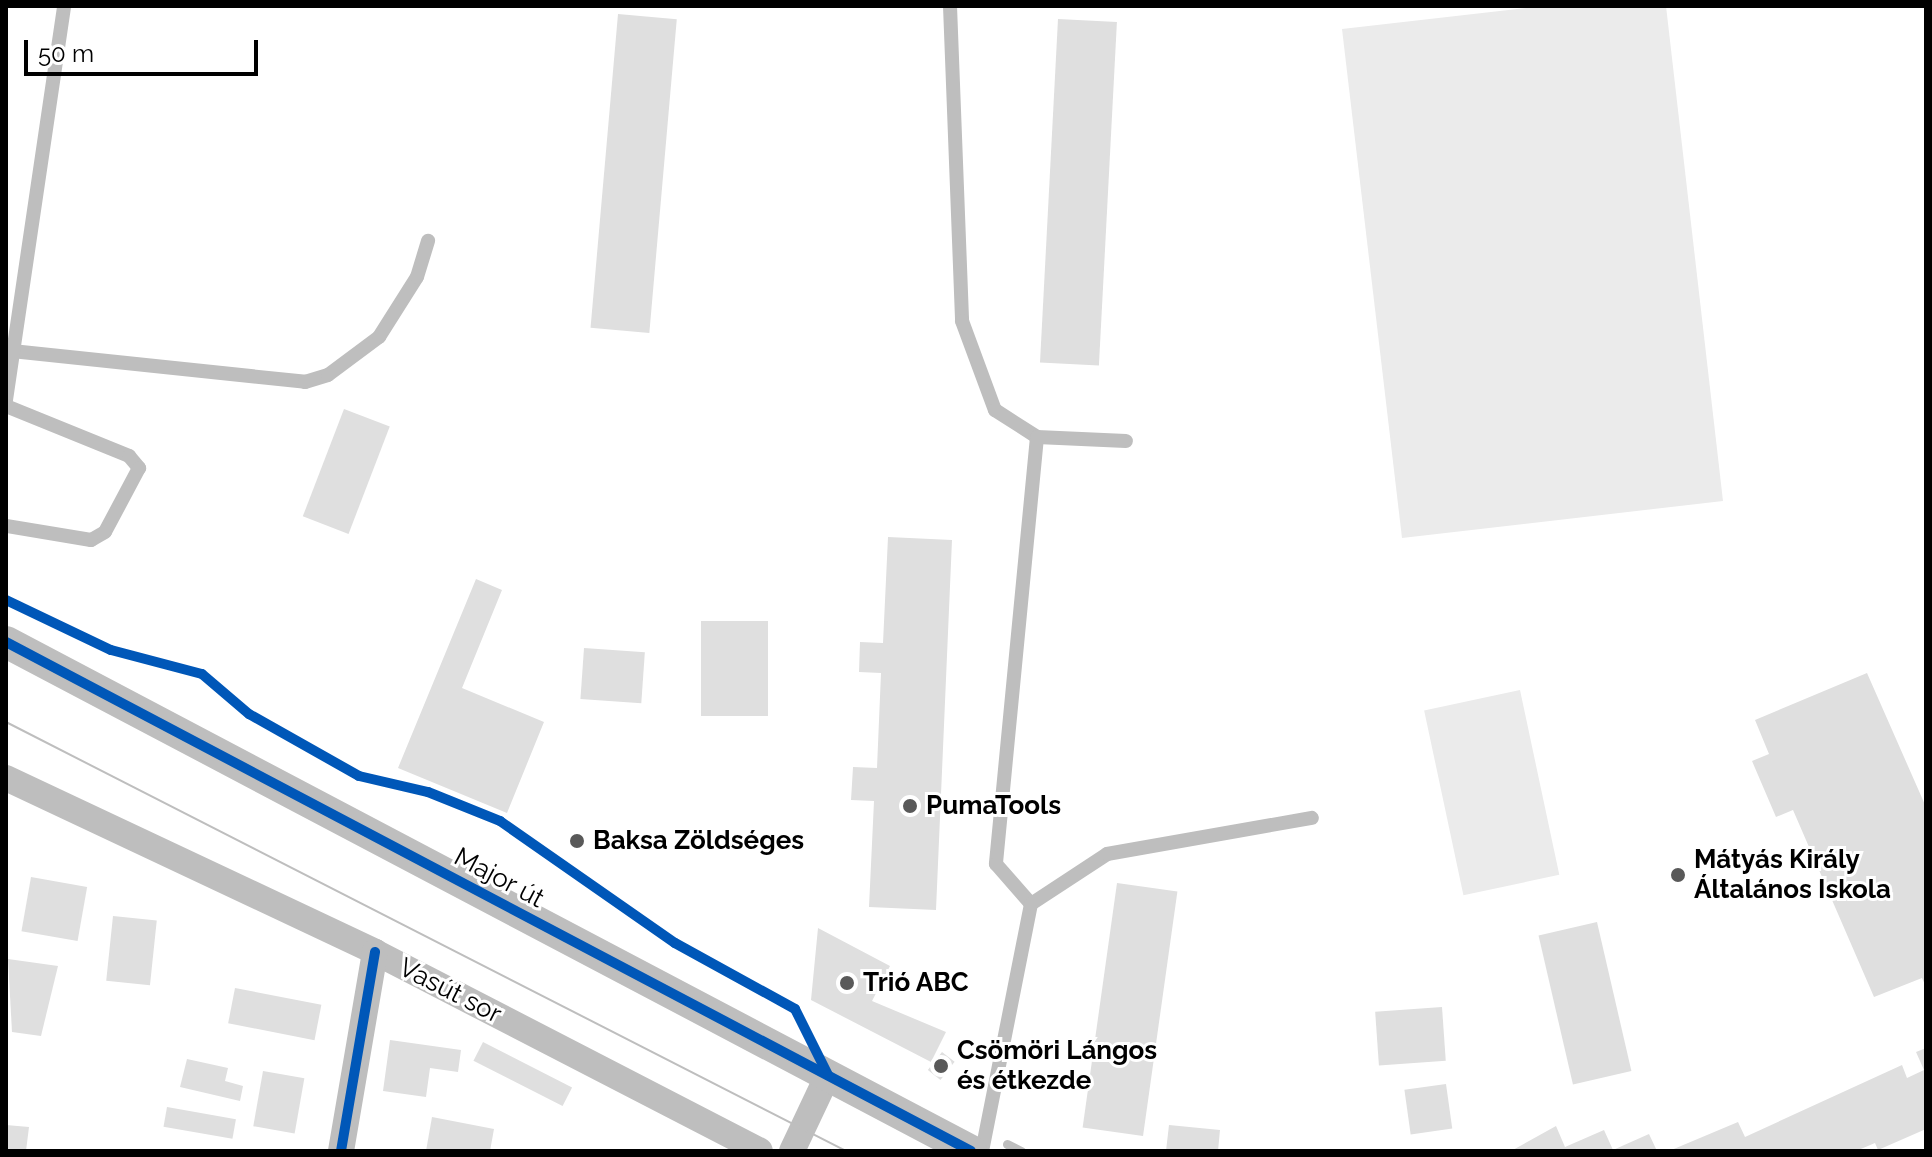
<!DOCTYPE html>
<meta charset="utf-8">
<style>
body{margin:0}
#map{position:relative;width:1932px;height:1157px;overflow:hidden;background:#fff;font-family:Raleway,sans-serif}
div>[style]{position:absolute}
.green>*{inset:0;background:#ebebeb;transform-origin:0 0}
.stream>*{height:9px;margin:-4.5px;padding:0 4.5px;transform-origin:4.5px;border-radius:4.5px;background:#bebebe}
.building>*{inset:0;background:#dfdfdf;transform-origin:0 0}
.service>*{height:14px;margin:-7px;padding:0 7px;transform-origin:7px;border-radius:7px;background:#bebebe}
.minor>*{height:26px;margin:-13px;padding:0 13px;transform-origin:13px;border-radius:13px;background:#bebebe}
.tertiary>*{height:32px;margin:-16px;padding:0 16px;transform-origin:16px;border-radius:16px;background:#bebebe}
.tram>*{height:2px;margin:-1px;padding:0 1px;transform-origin:1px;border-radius:1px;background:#bebebe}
.cycleway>*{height:10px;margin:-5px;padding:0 5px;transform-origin:5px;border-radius:5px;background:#0057b8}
.dots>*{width:22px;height:22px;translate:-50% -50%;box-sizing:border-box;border:4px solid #fff;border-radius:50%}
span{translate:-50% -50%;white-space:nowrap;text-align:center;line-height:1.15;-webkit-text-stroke:6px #fff;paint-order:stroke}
.poi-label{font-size:26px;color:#000;font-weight:700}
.left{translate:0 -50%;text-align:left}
.street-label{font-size:26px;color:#000}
.frame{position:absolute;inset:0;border:8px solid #000;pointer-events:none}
.scale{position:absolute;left:24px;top:40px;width:234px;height:36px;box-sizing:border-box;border:4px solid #000;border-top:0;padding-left:10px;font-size:24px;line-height:28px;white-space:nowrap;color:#000;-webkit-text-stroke:6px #fff;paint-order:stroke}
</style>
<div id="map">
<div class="green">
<div style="clip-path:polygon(1543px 6px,1666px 6px,1723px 501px,1402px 538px,1342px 29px)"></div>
<div style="left:1520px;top:690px;width:189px;height:98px;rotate:78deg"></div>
</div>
<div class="stream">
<div style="left:1007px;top:1144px;width:16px;rotate:27deg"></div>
</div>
<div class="building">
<div style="left:618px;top:14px;width:59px;height:315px;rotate:5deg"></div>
<div style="left:1058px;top:19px;width:59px;height:344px;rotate:3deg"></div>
<div style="left:344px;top:409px;width:49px;height:115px;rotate:21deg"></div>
<div style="clip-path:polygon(888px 537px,952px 540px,936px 910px,869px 907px,874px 801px,851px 800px,853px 767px,877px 768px,881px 673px,859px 672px,860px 642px,883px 643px)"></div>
<div style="clip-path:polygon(476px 579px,502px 590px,462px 688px,544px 722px,507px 813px,398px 768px)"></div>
<div style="left:701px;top:621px;width:67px;height:95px"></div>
<div style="left:584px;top:648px;width:61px;height:51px;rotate:4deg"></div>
<div style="clip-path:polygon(1867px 673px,1926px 807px,1926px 987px,1922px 978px,1874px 997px,1793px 810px,1776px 817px,1752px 761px,1769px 754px,1755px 720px)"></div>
<div style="left:31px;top:877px;width:57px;height:55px;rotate:10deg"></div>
<div style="left:1117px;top:883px;width:61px;height:247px;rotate:8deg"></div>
<div style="left:113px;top:916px;width:44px;height:65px;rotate:6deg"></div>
<div style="left:1597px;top:922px;width:153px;height:60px;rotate:77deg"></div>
<div style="clip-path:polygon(818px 928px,890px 966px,872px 1001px,946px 1032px,931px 1062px,811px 1000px)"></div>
<div style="clip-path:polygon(8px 959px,58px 966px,41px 1036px,12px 1032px)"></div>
<div style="left:235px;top:988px;width:88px;height:36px;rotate:11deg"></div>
<div style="left:1442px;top:1007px;width:54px;height:67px;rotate:86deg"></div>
<div style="clip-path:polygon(390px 1040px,461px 1050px,458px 1072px,430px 1068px,426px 1097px,383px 1091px)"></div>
<div style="left:483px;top:1042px;width:100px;height:21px;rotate:27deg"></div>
<div style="clip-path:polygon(1926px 1048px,1926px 1129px,1878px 1150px,1875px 1143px,1856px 1151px,1669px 1151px,1738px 1122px,1745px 1137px,1902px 1065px,1907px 1078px,1924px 1070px,1916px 1052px)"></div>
<div style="left:942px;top:1052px;width:16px;height:23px;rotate:38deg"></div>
<div style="clip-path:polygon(187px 1059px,228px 1068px,225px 1081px,243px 1086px,240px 1101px,180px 1087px)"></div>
<div style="left:263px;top:1071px;width:42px;height:56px;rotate:10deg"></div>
<div style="left:1446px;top:1084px;width:45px;height:42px;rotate:82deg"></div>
<div style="left:167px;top:1107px;width:70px;height:20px;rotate:10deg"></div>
<div style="clip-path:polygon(432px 1117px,494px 1129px,490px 1151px,426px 1151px)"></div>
<div style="clip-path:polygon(6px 1125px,29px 1127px,26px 1151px,6px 1151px)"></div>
<div style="clip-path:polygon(1169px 1125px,1220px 1130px,1218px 1151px,1166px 1151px)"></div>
<div style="clip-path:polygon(1556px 1126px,1565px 1147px,1604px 1130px,1613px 1150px,1649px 1134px,1657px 1151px,1511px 1151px)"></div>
</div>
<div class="service">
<div style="left:950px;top:6px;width:315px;rotate:87.8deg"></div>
<div style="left:962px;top:321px;width:95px;rotate:69.7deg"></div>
<div style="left:995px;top:410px;width:50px;rotate:32.7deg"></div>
<div style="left:1037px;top:437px;width:429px;rotate:95.5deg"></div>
<div style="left:996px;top:864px;width:53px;rotate:48.8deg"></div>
<div style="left:1031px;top:904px;width:252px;rotate:101.2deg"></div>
<div style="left:12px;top:351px;width:295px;rotate:6deg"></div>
<div style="left:305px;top:382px;width:24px;rotate:-17deg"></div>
<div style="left:328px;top:375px;width:64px;rotate:-36.7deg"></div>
<div style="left:379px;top:337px;width:71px;rotate:-57.7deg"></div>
<div style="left:417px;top:277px;width:38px;rotate:-73deg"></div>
<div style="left:6px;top:400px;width:398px;rotate:-81.6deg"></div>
<div style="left:6px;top:406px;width:133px;rotate:22.1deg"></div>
<div style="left:129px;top:456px;width:16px;rotate:50deg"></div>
<div style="left:139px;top:468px;width:72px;rotate:118deg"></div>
<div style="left:105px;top:532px;width:16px;rotate:150deg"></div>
<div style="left:91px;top:540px;width:86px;rotate:-170.6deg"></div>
<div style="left:1037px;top:437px;width:89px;rotate:2.6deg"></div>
<div style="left:1031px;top:904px;width:91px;rotate:-33.3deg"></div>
<div style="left:1107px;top:854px;width:208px;rotate:-10deg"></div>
</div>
<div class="minor">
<div style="left:6px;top:778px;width:408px;rotate:25.2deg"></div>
<div style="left:375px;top:952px;width:433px;rotate:27.3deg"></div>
<div style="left:341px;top:1151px;width:202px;rotate:-80.3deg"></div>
<div style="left:792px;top:1151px;width:84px;rotate:-64.7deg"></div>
</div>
<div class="tertiary">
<div style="left:6px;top:642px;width:1091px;rotate:27.81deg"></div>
</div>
<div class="tram">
<div style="left:6px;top:722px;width:943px;rotate:27.05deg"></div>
</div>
<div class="cycleway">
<div style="left:6px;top:600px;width:116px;rotate:25.5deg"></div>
<div style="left:111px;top:650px;width:94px;rotate:14.8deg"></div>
<div style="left:202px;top:674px;width:62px;rotate:40.4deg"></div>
<div style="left:249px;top:714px;width:126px;rotate:29.4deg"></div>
<div style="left:359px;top:776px;width:71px;rotate:13.1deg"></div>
<div style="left:428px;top:792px;width:78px;rotate:21.9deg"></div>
<div style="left:500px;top:821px;width:213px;rotate:34.9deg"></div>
<div style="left:675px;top:943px;width:137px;rotate:28.8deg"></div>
<div style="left:795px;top:1009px;width:74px;rotate:63.4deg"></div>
<div style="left:6px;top:642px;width:1091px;rotate:27.81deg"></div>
<div style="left:341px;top:1151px;width:202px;rotate:-80.3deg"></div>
</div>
<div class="dots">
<div style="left:910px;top:806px;background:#595959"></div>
<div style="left:577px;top:841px;background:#595959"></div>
<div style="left:1678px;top:875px;background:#595959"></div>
<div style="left:847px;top:983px;background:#595959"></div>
<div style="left:941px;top:1066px;background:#595959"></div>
</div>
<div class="poi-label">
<span class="left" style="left:926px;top:806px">PumaTools</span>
<span class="left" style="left:593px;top:841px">Baksa Zöldséges</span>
<span class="left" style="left:1694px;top:875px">Mátyás Király<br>Általános Iskola</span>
<span class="left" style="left:863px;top:983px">Trió ABC</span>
<span class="left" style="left:957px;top:1066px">Csömöri Lángos<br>és étkezde</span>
</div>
<div class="street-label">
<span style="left:499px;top:878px;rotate:28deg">Major út</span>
<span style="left:450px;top:991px;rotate:27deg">Vasút sor</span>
</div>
<div class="frame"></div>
<div class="scale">50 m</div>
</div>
